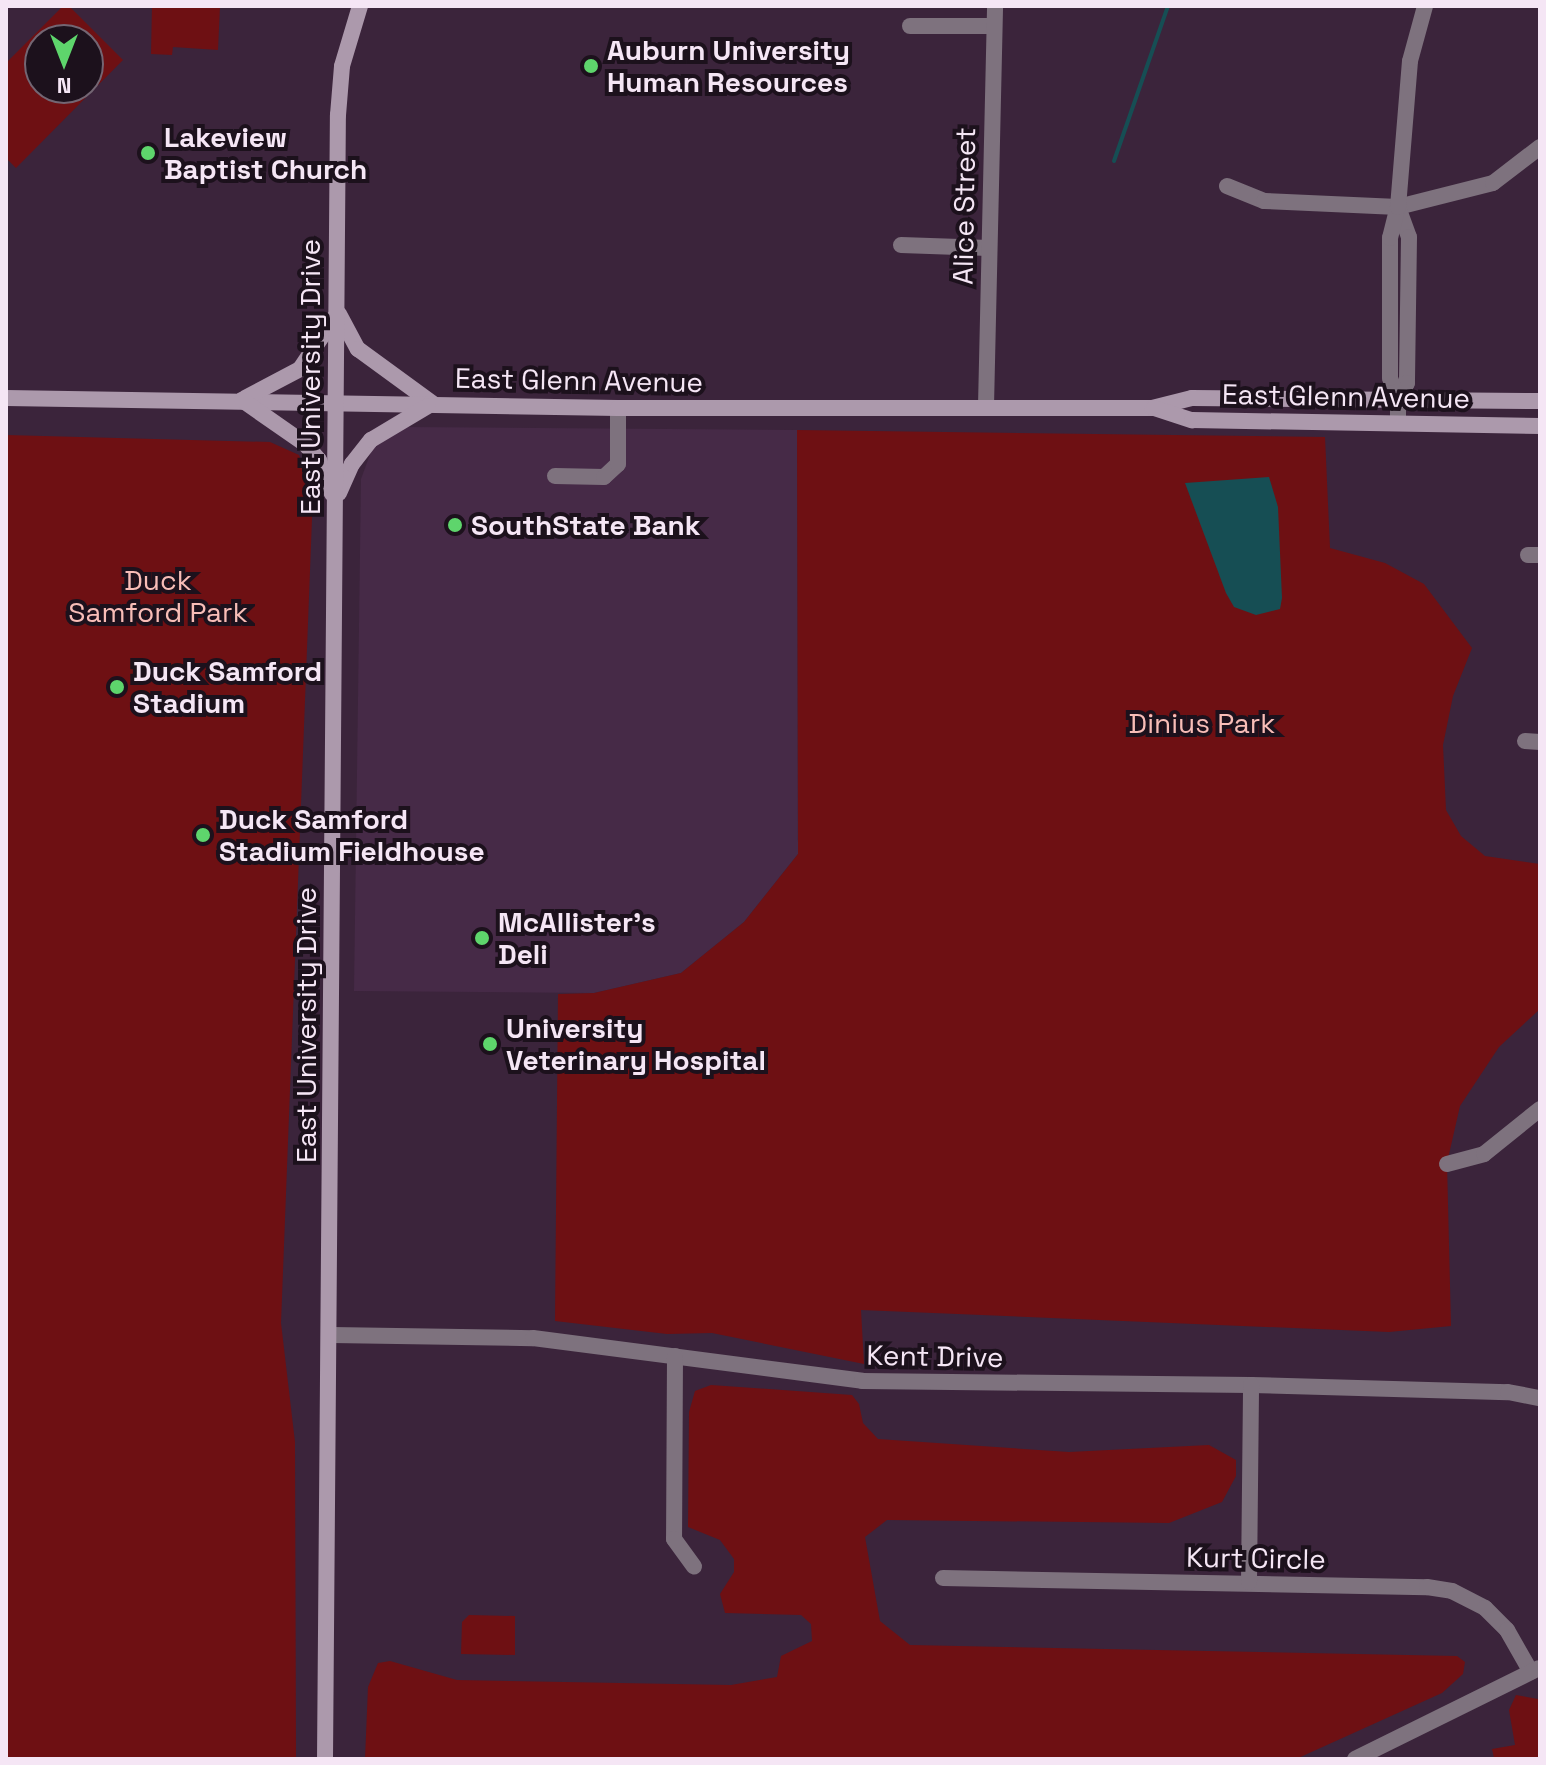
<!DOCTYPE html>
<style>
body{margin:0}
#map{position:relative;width:1546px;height:1765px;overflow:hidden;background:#3b243b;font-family:"Space Grotesk",sans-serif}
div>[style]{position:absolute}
.built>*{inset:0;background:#462a47}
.green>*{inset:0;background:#6e1013}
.water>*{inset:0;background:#164e54}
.stream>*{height:4px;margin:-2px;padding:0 2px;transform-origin:2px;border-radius:2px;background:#164e54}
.street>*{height:16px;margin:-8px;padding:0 8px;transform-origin:8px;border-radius:8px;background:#7e727e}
.secondary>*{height:16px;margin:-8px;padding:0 8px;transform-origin:8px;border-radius:8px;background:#ac99ac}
.dots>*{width:22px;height:22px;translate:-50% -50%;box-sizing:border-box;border:4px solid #1c111c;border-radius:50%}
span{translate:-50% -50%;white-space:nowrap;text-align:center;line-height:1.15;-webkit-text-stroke:8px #1c111c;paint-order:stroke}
.poi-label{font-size:28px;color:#f5e6f5;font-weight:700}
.left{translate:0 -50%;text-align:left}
.street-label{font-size:28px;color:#f5e6f5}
.park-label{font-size:28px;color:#f8bdb7}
.frame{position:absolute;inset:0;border:8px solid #f5e6f5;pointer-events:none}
.north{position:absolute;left:24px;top:24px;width:80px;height:80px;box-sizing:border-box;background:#1c111c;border:2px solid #736673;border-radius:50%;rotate:180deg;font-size:22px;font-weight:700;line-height:32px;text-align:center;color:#f5e6f5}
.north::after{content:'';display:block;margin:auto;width:28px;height:36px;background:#5ed56c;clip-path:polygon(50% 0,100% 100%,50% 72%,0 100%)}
</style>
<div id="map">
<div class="built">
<div style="clip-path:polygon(403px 427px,797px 430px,798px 854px,744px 922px,681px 973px,594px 993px,354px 991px,361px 479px,372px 449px)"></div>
</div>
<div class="green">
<div style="clip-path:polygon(evenodd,63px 6px,69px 6px,123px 60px,16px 168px,6px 158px,6px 63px,63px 6px,40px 40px,88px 40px,88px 88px,40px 88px,40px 40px)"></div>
<div style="clip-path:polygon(152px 6px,220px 6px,218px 50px,173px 47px,172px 55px,151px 54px)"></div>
<div style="clip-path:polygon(797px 430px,1325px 437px,1330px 548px,1385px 563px,1424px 584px,1472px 648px,1453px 696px,1443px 745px,1446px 810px,1461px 836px,1485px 856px,1540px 864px,1540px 1009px,1499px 1047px,1460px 1106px,1447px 1163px,1451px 1326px,1389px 1332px,861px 1310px,864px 1364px,712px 1333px,667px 1334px,555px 1321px,558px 994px,594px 993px,681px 973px,744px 922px,798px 854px)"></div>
<div style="clip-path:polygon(6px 435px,270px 442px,299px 455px,313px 493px,281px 1323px,295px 1442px,296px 1759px,6px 1759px)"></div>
<div style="clip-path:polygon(711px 1385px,852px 1395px,859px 1404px,863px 1423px,878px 1439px,1069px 1452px,1209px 1445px,1236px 1460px,1236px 1476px,1222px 1502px,1169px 1523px,887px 1520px,865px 1537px,880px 1621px,910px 1645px,1457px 1656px,1465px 1662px,1463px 1674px,1442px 1693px,1296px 1759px,365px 1759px,368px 1687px,378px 1663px,390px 1661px,457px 1680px,731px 1685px,777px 1677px,781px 1656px,812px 1641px,811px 1624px,801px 1615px,725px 1613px,720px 1594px,734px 1572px,734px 1559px,720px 1540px,688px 1527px,689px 1412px,695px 1391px)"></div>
<div style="clip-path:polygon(469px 1615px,515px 1616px,515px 1655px,461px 1654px,462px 1622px)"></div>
<div style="clip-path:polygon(1516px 1695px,1538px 1699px,1540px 1759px,1494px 1758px,1492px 1749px,1515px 1745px,1509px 1710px)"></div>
</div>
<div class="water">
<div style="clip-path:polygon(1269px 477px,1278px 507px,1282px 598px,1280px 609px,1256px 615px,1234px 607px,1226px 593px,1185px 483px)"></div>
</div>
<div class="stream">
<div style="left:1114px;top:161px;width:164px;rotate:-70.8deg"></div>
</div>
<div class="street">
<div style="left:910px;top:26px;width:84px"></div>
<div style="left:1227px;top:186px;width:40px;rotate:22deg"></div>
<div style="left:1264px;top:201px;width:134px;rotate:2.6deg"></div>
<div style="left:1398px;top:207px;width:98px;rotate:-14.2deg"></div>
<div style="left:1493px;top:183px;width:59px;rotate:-37.5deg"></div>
<div style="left:1398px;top:207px;width:32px;rotate:70deg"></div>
<div style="left:1409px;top:237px;width:146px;rotate:90.8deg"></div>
<div style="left:1407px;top:383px;width:18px;rotate:119deg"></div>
<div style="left:901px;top:245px;width:88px;rotate:2deg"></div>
<div style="left:986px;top:406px;width:400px;rotate:-88.7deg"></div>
<div style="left:1398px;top:423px;width:24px;rotate:-90deg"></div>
<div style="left:1398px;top:399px;width:22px;rotate:-111deg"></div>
<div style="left:1390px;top:378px;width:140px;rotate:-90deg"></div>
<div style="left:1390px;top:238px;width:32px;rotate:-76deg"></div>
<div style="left:1398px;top:207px;width:146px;rotate:-85.3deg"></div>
<div style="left:1410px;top:61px;width:57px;rotate:-74.7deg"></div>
<div style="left:555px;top:476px;width:49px;rotate:1.2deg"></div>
<div style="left:604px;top:477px;width:19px;rotate:-43deg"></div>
<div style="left:618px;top:464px;width:56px;rotate:-90deg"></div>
<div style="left:1528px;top:555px;width:12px"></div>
<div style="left:1525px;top:741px;width:15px;rotate:4deg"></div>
<div style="left:1447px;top:1164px;width:38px;rotate:-15deg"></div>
<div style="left:1484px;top:1154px;width:72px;rotate:-38.8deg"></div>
<div style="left:332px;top:1335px;width:201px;rotate:0.9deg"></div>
<div style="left:533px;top:1338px;width:332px;rotate:7.4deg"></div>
<div style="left:862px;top:1381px;width:389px;rotate:0.6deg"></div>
<div style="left:1251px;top:1385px;width:257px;rotate:1.6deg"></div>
<div style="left:1508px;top:1392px;width:33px;rotate:11deg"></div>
<div style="left:675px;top:1356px;width:183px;rotate:90.3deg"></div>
<div style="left:674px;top:1539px;width:34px;rotate:54deg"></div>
<div style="left:943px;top:1578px;width:484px;rotate:1.1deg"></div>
<div style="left:1427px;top:1587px;width:25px;rotate:9deg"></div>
<div style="left:1452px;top:1591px;width:37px;rotate:27deg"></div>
<div style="left:1485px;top:1608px;width:31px;rotate:45deg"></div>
<div style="left:1507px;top:1630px;width:48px;rotate:60.3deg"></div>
<div style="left:1249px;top:1582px;width:197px;rotate:-89.4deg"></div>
<div style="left:1355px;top:1759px;width:205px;rotate:-26.3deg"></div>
</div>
<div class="secondary">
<div style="left:339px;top:314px;width:40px;rotate:62deg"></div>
<div style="left:358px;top:349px;width:92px;rotate:36.1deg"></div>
<div style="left:6px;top:398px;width:612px;rotate:0.94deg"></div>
<div style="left:618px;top:408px;width:534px"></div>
<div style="left:1152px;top:408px;width:41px;rotate:-14deg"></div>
<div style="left:1192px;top:398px;width:348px;rotate:0.5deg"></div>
<div style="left:245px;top:398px;width:62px;rotate:-27.8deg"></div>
<div style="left:300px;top:369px;width:63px;rotate:-56.1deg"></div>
<div style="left:242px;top:400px;width:77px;rotate:34.9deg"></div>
<div style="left:305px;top:444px;width:21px;rotate:49deg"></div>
<div style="left:319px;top:460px;width:36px;rotate:69deg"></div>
<div style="left:1154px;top:408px;width:40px;rotate:18deg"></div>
<div style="left:1192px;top:420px;width:348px;rotate:1deg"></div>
<div style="left:339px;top:493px;width:32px;rotate:-66deg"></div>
<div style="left:352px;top:464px;width:31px;rotate:-52deg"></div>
<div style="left:371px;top:440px;width:66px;rotate:-30.8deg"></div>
<div style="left:325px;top:1759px;width:1644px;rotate:-89.55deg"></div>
<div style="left:338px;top:115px;width:49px;rotate:-85.3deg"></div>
<div style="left:342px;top:66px;width:63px;rotate:-73.3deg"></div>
</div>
<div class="dots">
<div style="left:591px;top:66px;background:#5ed56c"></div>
<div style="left:148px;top:153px;background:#5ed56c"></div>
<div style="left:455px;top:525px;background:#5ed56c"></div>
<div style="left:117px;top:687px;background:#5ed56c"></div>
<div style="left:203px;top:835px;background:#5ed56c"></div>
<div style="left:482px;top:938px;background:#5ed56c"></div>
<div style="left:490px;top:1044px;background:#5ed56c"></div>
</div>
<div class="poi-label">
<span class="left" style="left:607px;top:66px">Auburn University<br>Human Resources</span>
<span class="left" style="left:164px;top:153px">Lakeview<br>Baptist Church</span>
<span class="left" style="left:471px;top:525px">SouthState Bank</span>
<span class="left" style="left:133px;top:687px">Duck Samford<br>Stadium</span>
<span class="left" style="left:219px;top:835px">Duck Samford<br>Stadium Fieldhouse</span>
<span class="left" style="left:498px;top:938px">McAllister's<br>Deli</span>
<span class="left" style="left:506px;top:1044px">University<br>Veterinary Hospital</span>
</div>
<div class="street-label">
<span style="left:964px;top:206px;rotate:-89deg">Alice Street</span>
<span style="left:310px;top:377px;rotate:-90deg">East University Drive</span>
<span style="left:579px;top:380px;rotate:1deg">East Glenn Avenue</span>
<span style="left:1346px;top:396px;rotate:1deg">East Glenn Avenue</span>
<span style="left:306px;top:1025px;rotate:-90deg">East University Drive</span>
<span style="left:935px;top:1356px;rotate:1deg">Kent Drive</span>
<span style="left:1256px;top:1558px;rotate:1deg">Kurt Circle</span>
</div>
<div class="park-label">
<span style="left:158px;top:596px">Duck<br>Samford Park</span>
<span style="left:1202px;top:723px">Dinius Park</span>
</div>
<div class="frame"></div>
<div class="north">N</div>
</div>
